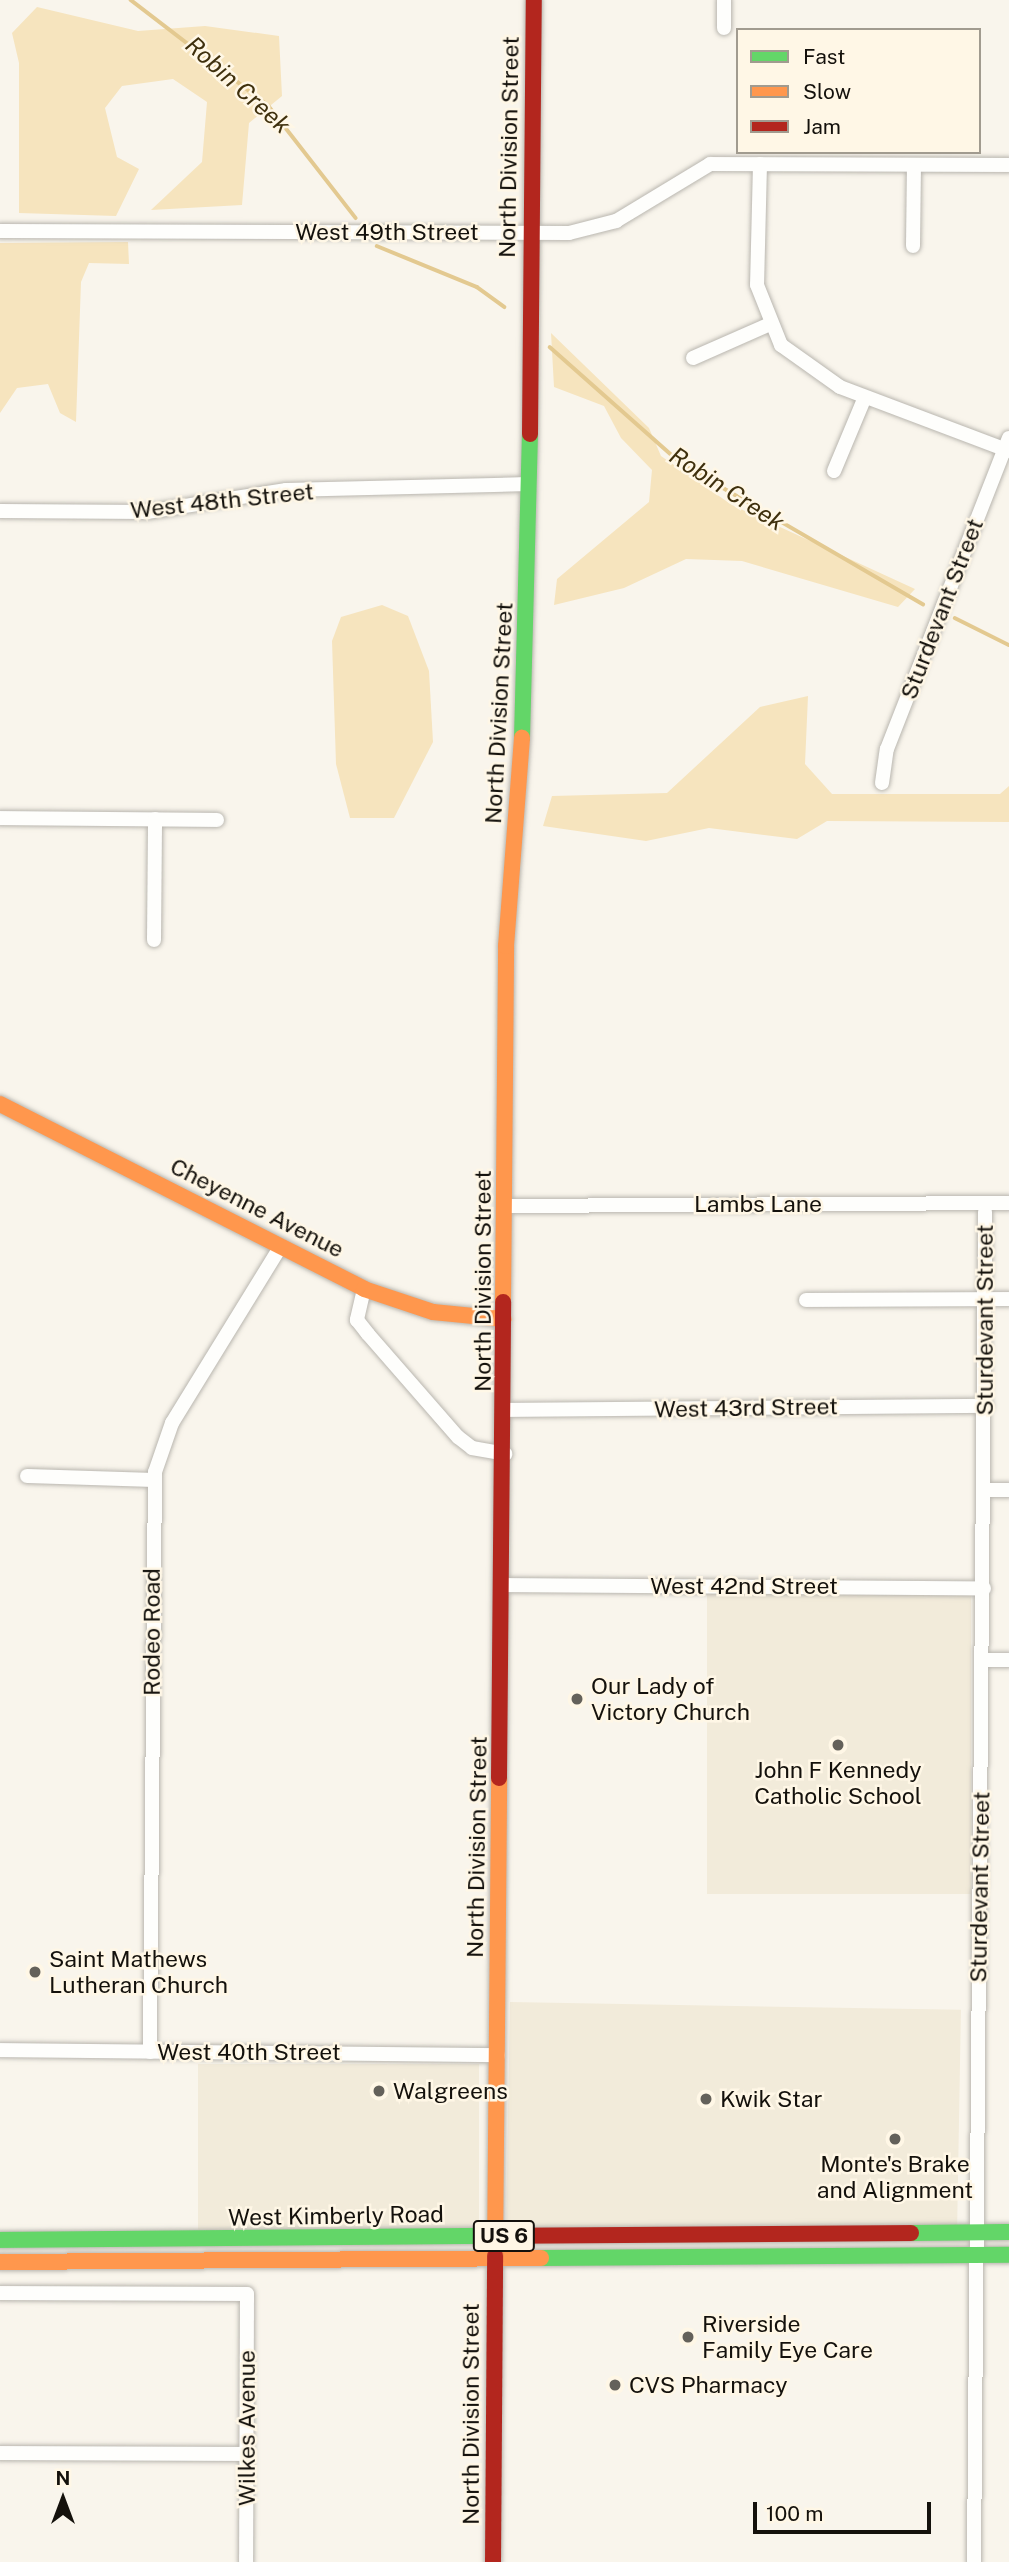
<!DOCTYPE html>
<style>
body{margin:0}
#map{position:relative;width:1009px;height:2562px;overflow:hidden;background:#f9f5ec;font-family:"Public Sans",sans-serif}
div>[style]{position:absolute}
.built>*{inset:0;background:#f2ebda;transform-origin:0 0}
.green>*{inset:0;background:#f6e4be}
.stream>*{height:3.5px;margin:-1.75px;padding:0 1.75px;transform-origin:1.75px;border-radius:1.75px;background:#e3c990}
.roads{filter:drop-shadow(0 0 2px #b9b6af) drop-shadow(0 0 2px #b9b6af)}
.street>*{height:14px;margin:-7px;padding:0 7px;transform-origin:7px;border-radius:7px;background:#fefefc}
.fast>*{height:16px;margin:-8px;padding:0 8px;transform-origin:8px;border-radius:8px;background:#63d668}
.slow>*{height:16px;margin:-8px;padding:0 8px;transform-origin:8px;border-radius:8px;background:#ff974d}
.jam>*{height:16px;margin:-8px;padding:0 8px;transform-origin:8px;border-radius:8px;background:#b3261e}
.dots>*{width:19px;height:19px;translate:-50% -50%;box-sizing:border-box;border:4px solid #fff7e6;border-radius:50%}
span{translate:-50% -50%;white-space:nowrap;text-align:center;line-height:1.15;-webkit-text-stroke:5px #fff7e6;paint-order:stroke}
.shield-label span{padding:2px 5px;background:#fff7e6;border:2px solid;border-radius:5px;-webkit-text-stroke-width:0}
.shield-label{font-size:21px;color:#14110c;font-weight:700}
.street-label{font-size:23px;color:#14110c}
.poi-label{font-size:23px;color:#14110c}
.left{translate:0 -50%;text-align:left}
.water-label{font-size:24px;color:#3f300d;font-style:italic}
.legend{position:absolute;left:736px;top:28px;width:245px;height:126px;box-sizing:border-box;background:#fff7e6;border:2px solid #a19b8f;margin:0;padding:9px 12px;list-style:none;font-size:21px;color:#14110c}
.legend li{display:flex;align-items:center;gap:14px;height:35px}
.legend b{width:35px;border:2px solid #a19b8f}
.north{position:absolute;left:28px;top:2464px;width:70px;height:70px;-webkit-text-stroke:5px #fff7e6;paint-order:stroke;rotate:0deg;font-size:19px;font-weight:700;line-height:28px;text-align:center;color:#14110c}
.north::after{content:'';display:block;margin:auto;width:24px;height:32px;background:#14110c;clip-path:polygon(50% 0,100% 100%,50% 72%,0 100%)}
.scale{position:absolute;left:753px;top:2502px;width:178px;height:32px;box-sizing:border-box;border:4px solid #14110c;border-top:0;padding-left:9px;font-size:21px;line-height:24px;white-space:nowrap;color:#14110c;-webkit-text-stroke:5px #fff7e6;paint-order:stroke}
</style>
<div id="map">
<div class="built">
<div style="left:707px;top:1593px;width:264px;height:301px"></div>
<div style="left:510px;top:2002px;width:451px;height:227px;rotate:1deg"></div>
<div style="left:479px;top:2064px;width:166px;height:281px;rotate:90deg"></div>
</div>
<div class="green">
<div style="clip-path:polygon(37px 7px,138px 31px,205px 26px,279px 36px,282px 96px,249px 123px,242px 205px,151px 210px,202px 162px,207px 102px,173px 79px,122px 86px,105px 108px,117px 157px,139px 169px,116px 216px,19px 213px,19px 63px,12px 33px)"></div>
<div style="clip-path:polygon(128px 242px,129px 264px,89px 263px,81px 282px,76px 422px,60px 413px,48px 384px,17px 388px,0 413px,0 243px)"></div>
<div style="clip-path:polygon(551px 333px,649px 428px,661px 456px,732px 505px,915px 589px,898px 607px,742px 561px,686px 559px,624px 588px,554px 605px,557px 579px,649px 502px,652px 470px,621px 438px,604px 406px,554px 387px)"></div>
<div style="clip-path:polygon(382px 605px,408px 616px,429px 671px,433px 742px,394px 818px,350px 818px,336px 764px,332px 641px,341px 617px)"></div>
<div style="clip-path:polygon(808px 696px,805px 764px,832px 794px,1000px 794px,1009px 786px,1009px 822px,827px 821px,797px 839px,709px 828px,646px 841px,543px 826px,552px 796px,667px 793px,760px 707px)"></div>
</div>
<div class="stream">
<div style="left:131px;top:0;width:173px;rotate:37.5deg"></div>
<div style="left:268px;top:105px;width:143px;rotate:52.1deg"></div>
<div style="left:377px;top:246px;width:108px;rotate:22.3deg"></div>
<div style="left:477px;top:287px;width:34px;rotate:36deg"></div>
<div style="left:550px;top:347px;width:176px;rotate:41.6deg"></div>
<div style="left:682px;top:464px;width:279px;rotate:30.2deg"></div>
<div style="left:955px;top:618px;width:60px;rotate:26.6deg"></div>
</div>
<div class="roads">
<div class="street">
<div style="left:724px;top:0;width:28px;rotate:90deg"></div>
<div style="left:760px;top:164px;width:121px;rotate:91.4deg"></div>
<div style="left:757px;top:285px;width:65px;rotate:68.2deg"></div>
<div style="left:781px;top:345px;width:72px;rotate:35.4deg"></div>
<div style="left:840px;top:387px;width:181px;rotate:20.7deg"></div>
<div style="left:0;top:231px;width:569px;rotate:0.2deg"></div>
<div style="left:569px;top:233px;width:49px;rotate:-14.3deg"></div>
<div style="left:616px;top:221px;width:110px;rotate:-31.2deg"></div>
<div style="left:710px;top:164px;width:299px;rotate:0.2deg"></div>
<div style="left:913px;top:246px;width:81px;rotate:-89.3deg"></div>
<div style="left:693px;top:358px;width:84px;rotate:-23.8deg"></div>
<div style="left:834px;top:471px;width:80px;rotate:-67.3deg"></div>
<div style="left:0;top:511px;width:147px;rotate:0.4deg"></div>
<div style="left:147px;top:512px;width:141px;rotate:-9deg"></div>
<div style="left:286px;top:490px;width:242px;rotate:-1.4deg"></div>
<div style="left:882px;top:783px;width:34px;rotate:-82deg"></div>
<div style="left:887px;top:749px;width:334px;rotate:-68.6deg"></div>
<div style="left:0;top:818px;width:217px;rotate:0.5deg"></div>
<div style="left:154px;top:940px;width:121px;rotate:-89.5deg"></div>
<div style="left:506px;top:1206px;width:503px;rotate:-0.34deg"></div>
<div style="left:364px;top:1289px;width:32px;rotate:103deg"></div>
<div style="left:357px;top:1320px;width:18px;rotate:52deg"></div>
<div style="left:368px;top:1334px;width:137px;rotate:48.9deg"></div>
<div style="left:458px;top:1437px;width:18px;rotate:38deg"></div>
<div style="left:472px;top:1448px;width:34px;rotate:10deg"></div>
<div style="left:806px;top:1300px;width:203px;rotate:-0.3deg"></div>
<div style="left:505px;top:1410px;width:481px;rotate:-0.5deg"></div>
<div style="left:27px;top:1476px;width:128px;rotate:1.8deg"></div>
<div style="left:986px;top:1490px;width:23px"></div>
<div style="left:503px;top:1585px;width:481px;rotate:0.4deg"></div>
<div style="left:983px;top:1660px;width:26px"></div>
<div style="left:0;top:2050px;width:498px;rotate:0.6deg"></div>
<div style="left:150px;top:2052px;width:580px;rotate:-89.51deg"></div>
<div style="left:155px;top:1472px;width:52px;rotate:-70.9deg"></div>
<div style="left:172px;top:1423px;width:208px;rotate:-58.4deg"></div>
<div style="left:0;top:2293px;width:247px;rotate:0.2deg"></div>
<div style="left:247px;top:2294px;width:268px;rotate:90.2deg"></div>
<div style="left:0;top:2453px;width:247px;rotate:0.2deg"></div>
<div style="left:974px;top:2562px;width:1350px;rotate:-89.53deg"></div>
</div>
<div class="fast">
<div style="left:522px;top:738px;width:304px;rotate:-88.5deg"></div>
<div style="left:911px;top:2233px;width:98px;rotate:-0.6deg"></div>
<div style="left:0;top:2240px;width:486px;rotate:-0.5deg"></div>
<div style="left:541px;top:2258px;width:468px;rotate:-0.4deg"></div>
</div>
<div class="slow">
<div style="left:0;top:1104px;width:408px;rotate:26.9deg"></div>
<div style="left:364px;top:1289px;width:73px;rotate:18.4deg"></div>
<div style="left:433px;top:1312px;width:71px;rotate:5.6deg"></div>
<div style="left:503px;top:1302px;width:356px;rotate:-89.5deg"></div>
<div style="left:506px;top:946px;width:209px;rotate:-85.6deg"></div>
<div style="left:495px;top:2256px;width:478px;rotate:-89.5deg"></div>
<div style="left:0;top:2262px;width:541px;rotate:-0.42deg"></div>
</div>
<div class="jam">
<div style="left:530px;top:434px;width:434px;rotate:-89.5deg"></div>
<div style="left:499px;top:1778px;width:476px;rotate:-89.5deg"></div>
<div style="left:486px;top:2236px;width:425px;rotate:-0.4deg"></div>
<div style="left:493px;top:2562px;width:306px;rotate:-89.6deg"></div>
</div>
</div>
<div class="dots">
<div style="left:577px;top:1699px;background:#64615a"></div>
<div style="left:838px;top:1745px;background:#64615a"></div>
<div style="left:35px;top:1972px;background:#64615a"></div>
<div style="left:379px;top:2091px;background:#64615a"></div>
<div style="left:706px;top:2099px;background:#64615a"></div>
<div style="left:895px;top:2139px;background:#64615a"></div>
<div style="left:688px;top:2337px;background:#64615a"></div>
<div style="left:615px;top:2385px;background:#64615a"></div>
</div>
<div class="shield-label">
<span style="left:504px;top:2236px">US 6</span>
</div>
<div class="street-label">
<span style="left:509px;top:147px;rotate:-89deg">North Division Street</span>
<span style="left:387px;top:232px">West 49th Street</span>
<span style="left:222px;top:501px;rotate:-6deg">West 48th Street</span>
<span style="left:942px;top:609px;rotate:-69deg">Sturdevant Street</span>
<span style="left:499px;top:713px;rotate:-87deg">North Division Street</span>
<span style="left:758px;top:1204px">Lambs Lane</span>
<span style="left:257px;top:1208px;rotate:27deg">Cheyenne Avenue</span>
<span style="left:483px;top:1281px;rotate:-90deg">North Division Street</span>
<span style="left:985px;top:1320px;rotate:-90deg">Sturdevant Street</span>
<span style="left:746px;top:1408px;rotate:-1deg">West 43rd Street</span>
<span style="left:744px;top:1586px">West 42nd Street</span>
<span style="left:152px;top:1632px;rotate:-90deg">Rodeo Road</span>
<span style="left:477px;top:1847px;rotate:-89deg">North Division Street</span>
<span style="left:980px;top:1887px;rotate:-89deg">Sturdevant Street</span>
<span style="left:249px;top:2052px">West 40th Street</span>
<span style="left:336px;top:2216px;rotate:-1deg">West Kimberly Road</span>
<span style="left:471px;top:2414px;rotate:-90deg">North Division Street</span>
<span style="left:247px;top:2428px;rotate:-90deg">Wilkes Avenue</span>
</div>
<div class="poi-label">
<span class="left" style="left:591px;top:1699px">Our Lady of<br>Victory Church</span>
<span style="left:838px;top:1783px">John F Kennedy<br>Catholic School</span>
<span class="left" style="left:49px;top:1972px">Saint Mathews<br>Lutheran Church</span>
<span class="left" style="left:393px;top:2091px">Walgreens</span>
<span class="left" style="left:720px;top:2099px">Kwik Star</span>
<span style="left:895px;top:2177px">Monte's Brake<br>and Alignment</span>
<span class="left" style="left:702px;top:2337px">Riverside<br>Family Eye Care</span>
<span class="left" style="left:629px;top:2385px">CVS Pharmacy</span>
</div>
<div class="water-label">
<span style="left:238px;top:85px;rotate:42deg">Robin Creek</span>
<span style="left:727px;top:489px;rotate:33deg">Robin Creek</span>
</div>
<ul class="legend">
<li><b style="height:9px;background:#63d668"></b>Fast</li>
<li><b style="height:9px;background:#ff974d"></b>Slow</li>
<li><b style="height:9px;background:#b3261e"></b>Jam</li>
</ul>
<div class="north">N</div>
<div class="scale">100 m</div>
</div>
